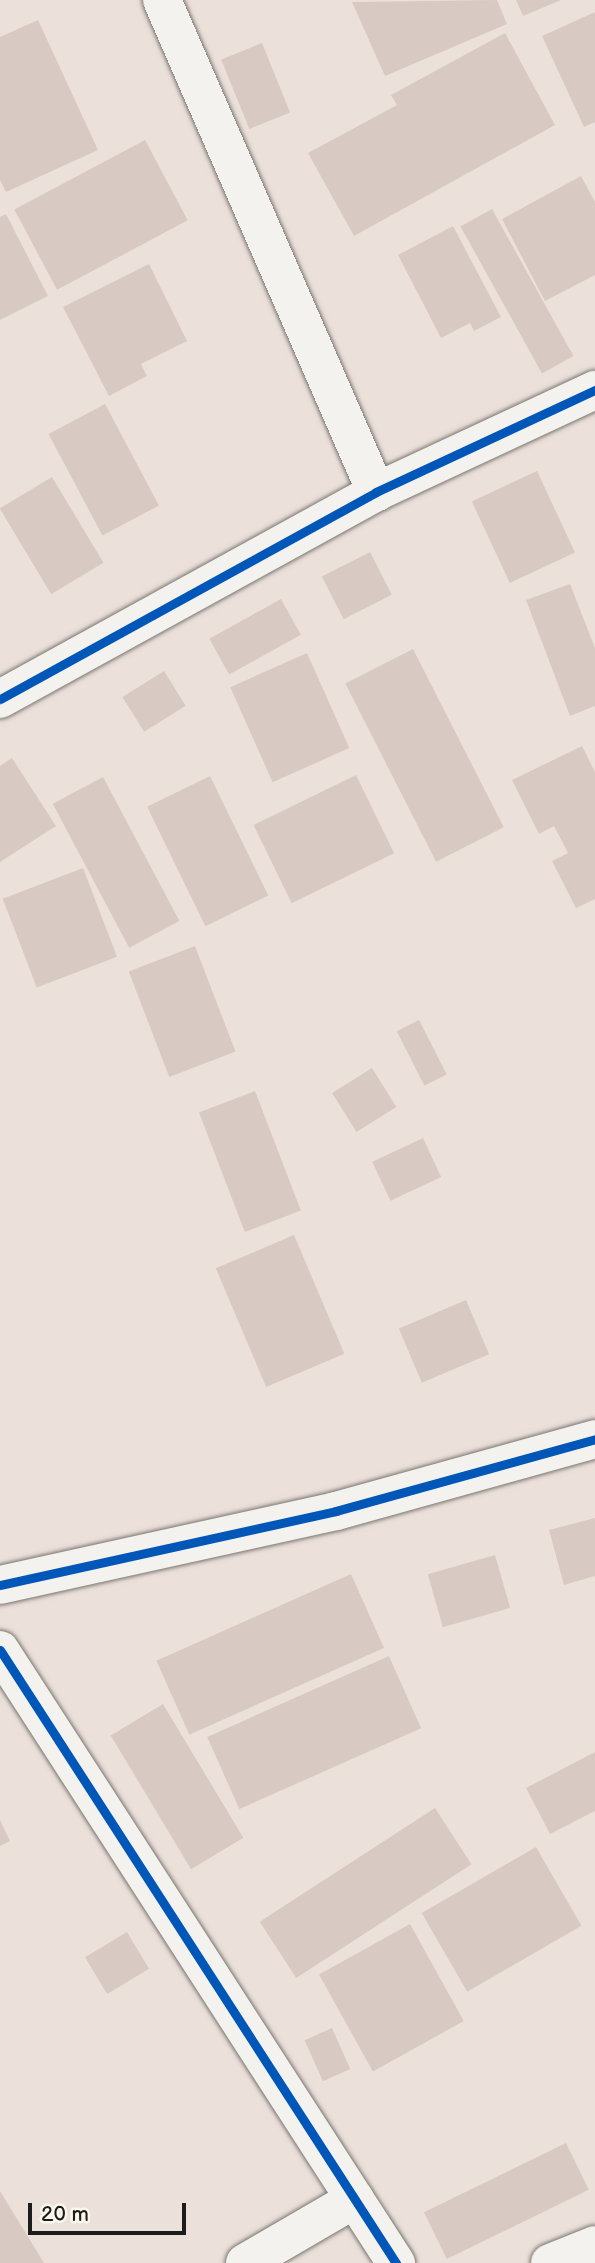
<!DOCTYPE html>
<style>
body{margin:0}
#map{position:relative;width:595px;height:2263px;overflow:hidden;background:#ece1da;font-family:"Balsamiq Sans",sans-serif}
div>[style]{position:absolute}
.building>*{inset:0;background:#d9c9c3;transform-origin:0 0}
.roads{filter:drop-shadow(0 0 2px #7a7572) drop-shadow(0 0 2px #7a7572)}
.minor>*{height:38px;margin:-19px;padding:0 19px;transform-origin:19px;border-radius:19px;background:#f4f2ee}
.cycleway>*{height:9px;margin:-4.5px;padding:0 4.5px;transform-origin:4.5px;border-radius:4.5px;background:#0057b8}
span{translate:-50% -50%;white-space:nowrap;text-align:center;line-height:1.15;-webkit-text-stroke:6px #fbf7ec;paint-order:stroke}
.scale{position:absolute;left:28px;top:2203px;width:158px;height:32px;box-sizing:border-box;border:4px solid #1c1c1c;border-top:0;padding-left:9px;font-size:21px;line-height:24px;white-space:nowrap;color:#1c1c1c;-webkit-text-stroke:5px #fbf7ec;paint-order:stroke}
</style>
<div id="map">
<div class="building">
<div style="clip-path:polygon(497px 0,507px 24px,385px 76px,352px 2px)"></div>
<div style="clip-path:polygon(516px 0,561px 0,523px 16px)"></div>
<div style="clip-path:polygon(595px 12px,595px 122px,584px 127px,542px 36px)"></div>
<div style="clip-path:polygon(38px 20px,98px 150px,6px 192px,0 180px,0 37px)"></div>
<div style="clip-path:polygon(505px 33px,555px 125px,354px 236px,308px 153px,397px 105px,391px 95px)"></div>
<div style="left:262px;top:43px;width:75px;height:44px;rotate:68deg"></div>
<div style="left:145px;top:140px;width:91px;height:148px;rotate:62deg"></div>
<div style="clip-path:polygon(581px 176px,595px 202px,595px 275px,545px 301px,502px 219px)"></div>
<div style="left:492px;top:209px;width:168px;height:36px;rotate:61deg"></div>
<div style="clip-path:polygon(6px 214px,48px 296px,0 320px,0 217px)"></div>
<div style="clip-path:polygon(453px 226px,501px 317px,474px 331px,470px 323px,441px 338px,398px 255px)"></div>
<div style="clip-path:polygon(149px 264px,187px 341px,141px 364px,147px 376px,109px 396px,63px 307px)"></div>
<div style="left:105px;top:404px;width:115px;height:64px;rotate:62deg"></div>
<div style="left:537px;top:471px;width:90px;height:72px;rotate:65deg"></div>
<div style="left:52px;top:477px;width:100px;height:61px;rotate:59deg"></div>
<div style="left:370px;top:552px;width:48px;height:54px;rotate:63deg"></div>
<div style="clip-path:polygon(570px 584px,595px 648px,595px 706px,570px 716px,526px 600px)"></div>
<div style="left:281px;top:599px;width:41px;height:82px;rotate:61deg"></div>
<div style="left:413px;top:649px;width:200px;height:76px;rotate:63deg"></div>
<div style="left:307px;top:653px;width:104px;height:84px;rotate:66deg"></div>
<div style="left:164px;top:671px;width:41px;height:49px;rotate:58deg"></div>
<div style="clip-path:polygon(582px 746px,595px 772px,595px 899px,576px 908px,552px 861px,568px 853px,554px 826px,539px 834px,512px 780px)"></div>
<div style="clip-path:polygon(12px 758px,56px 826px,0 862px,0 766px)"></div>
<div style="left:356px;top:775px;width:87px;height:114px;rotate:64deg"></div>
<div style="left:210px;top:776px;width:133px;height:70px;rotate:64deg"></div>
<div style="left:103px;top:777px;width:163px;height:57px;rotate:62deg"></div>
<div style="left:83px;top:868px;width:95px;height:86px;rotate:69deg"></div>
<div style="left:195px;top:946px;width:113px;height:71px;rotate:69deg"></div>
<div style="left:419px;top:1020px;width:61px;height:25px;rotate:63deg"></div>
<div style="left:372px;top:1068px;width:46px;height:47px;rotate:58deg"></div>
<div style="left:255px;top:1091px;width:128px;height:60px;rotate:69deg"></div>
<div style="left:423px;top:1138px;width:43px;height:56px;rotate:65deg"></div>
<div style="left:294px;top:1235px;width:129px;height:85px;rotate:67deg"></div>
<div style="left:466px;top:1300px;width:59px;height:73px;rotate:67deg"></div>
<div style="clip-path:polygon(595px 1518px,595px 1576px,564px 1585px,549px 1530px)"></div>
<div style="left:495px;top:1555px;width:55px;height:70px;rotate:74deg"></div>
<div style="left:351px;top:1574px;width:81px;height:213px;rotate:66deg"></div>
<div style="left:389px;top:1656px;width:79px;height:199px;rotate:66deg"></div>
<div style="left:163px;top:1704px;width:156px;height:61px;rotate:59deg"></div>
<div style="clip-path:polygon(595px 1752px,595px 1811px,550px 1834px,526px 1788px)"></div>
<div style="left:435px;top:1808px;width:67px;height:209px;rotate:57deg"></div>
<div style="clip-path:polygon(0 1820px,10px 1841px,0 1846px)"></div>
<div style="left:536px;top:1847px;width:91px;height:132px;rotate:60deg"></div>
<div style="left:410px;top:1924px;width:111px;height:104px;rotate:61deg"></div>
<div style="left:127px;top:1932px;width:43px;height:49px;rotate:59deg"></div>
<div style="left:332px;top:2028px;width:45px;height:30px;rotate:66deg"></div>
<div style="left:566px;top:2143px;width:52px;height:158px;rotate:64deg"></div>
<div style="clip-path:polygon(0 2191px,44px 2263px,0 2263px)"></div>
</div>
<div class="roads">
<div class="minor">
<div style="left:162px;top:0;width:537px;rotate:66.49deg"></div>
<div style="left:0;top:699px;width:429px;rotate:-28.8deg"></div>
<div style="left:376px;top:492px;width:242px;rotate:-25deg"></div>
<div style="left:0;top:1585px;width:344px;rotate:-12.4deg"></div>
<div style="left:336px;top:1511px;width:269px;rotate:-15.5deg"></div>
<div style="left:0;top:1650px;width:730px;rotate:57.14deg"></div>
<div style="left:245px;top:2263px;width:127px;rotate:-30.2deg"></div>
<div style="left:550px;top:2263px;width:48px;rotate:-21.8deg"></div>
</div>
</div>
<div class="cycleway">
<div style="left:0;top:699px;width:429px;rotate:-28.8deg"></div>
<div style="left:376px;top:492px;width:242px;rotate:-25deg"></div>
<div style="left:0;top:1585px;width:344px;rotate:-12.4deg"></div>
<div style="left:336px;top:1511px;width:269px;rotate:-15.5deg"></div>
<div style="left:0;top:1650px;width:730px;rotate:57.14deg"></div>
</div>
<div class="scale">20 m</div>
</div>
